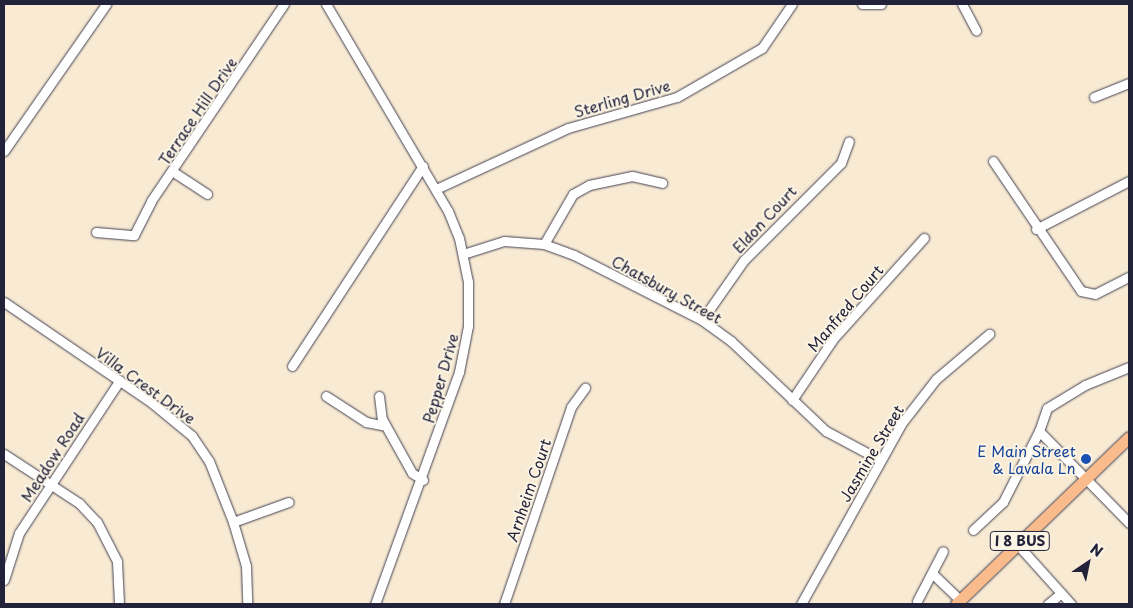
<!DOCTYPE html>
<style>
body{margin:0}
#map{position:relative;width:1133px;height:608px;overflow:hidden;background:#f8ead3;font-family:"Playpen Sans",sans-serif}
div>[style]{position:absolute}
.roads{filter:drop-shadow(0 0 1px #424052) drop-shadow(0 0 1px #424052)}
.minor>*{height:9px;margin:-4.5px;padding:0 4.5px;transform-origin:4.5px;border-radius:4.5px;background:#fff}
.major>*{height:11px;margin:-5.5px;padding:0 5.5px;transform-origin:5.5px;border-radius:5.5px;background:#fabb8c}
.dots>*{width:14px;height:14px;translate:-50% -50%;box-sizing:border-box;border:2px solid #fcf5e5;border-radius:50%}
span{translate:-50% -50%;white-space:nowrap;text-align:center;line-height:1.15;-webkit-text-stroke:4px #fcf5e5;paint-order:stroke}
.shield-label span{padding:1px 4px;background:#fcf5e5;border:1px solid;border-radius:4px;-webkit-text-stroke-width:0}
.shield-label{font-size:14px;color:#22223b;font-weight:700}
.street-label{font-size:15px;color:#22223b}
.transit-label{font-size:15px;color:#164399}
.right{translate:-100% -50%;text-align:right}
.frame{position:absolute;inset:0;border:5px solid #22223b;pointer-events:none}
.north{position:absolute;left:1063px;top:538px;width:50px;height:50px;-webkit-text-stroke:4px #fcf5e5;paint-order:stroke;rotate:34deg;font-size:14px;font-weight:700;line-height:20px;text-align:center;color:#22223b}
.north::after{content:'';display:block;margin:auto;width:18px;height:22px;background:#22223b;clip-path:polygon(50% 0,100% 100%,50% 72%,0 100%)}
</style>
<div id="map">
<div class="roads">
<div class="minor">
<div style="left:326px;top:4px;width:240px;rotate:59.5deg"></div>
<div style="left:448px;top:211px;width:29px;rotate:68deg"></div>
<div style="left:459px;top:238px;width:45px;rotate:78.4deg"></div>
<div style="left:468px;top:282px;width:44px;rotate:90deg"></div>
<div style="left:468px;top:326px;width:47px;rotate:101.1deg"></div>
<div style="left:459px;top:372px;width:247px;rotate:109.9deg"></div>
<div style="left:862px;top:4px;width:19px"></div>
<div style="left:962px;top:4px;width:30px;rotate:62deg"></div>
<div style="left:1094px;top:97px;width:38px;rotate:-22deg"></div>
<div style="left:4px;top:151px;width:179px;rotate:-55.2deg"></div>
<div style="left:993px;top:161px;width:157px;rotate:55.9deg"></div>
<div style="left:1081px;top:291px;width:14px;rotate:12deg"></div>
<div style="left:1095px;top:294px;width:38px;rotate:-27deg"></div>
<div style="left:172px;top:171px;width:42px;rotate:33.3deg"></div>
<div style="left:436px;top:189px;width:145px;rotate:-24.8deg"></div>
<div style="left:568px;top:128px;width:113px;rotate:-15.9deg"></div>
<div style="left:677px;top:97px;width:98px;rotate:-30deg"></div>
<div style="left:762px;top:48px;width:53px;rotate:-55.7deg"></div>
<div style="left:1036px;top:229px;width:105px;rotate:-27.3deg"></div>
<div style="left:96px;top:232px;width:38px;rotate:5deg"></div>
<div style="left:134px;top:235px;width:38px;rotate:-63deg"></div>
<div style="left:151px;top:201px;width:238px;rotate:-56deg"></div>
<div style="left:544px;top:244px;width:58px;rotate:-59.9deg"></div>
<div style="left:573px;top:194px;width:18px;rotate:-29deg"></div>
<div style="left:589px;top:185px;width:44px;rotate:-11.8deg"></div>
<div style="left:632px;top:176px;width:31px;rotate:13deg"></div>
<div style="left:463px;top:254px;width:43px;rotate:-17.6deg"></div>
<div style="left:504px;top:241px;width:40px;rotate:4.3deg"></div>
<div style="left:544px;top:244px;width:32px;rotate:20deg"></div>
<div style="left:574px;top:255px;width:144px;rotate:26.9deg"></div>
<div style="left:702px;top:320px;width:36px;rotate:36deg"></div>
<div style="left:731px;top:341px;width:131px;rotate:43.5deg"></div>
<div style="left:826px;top:431px;width:61px;rotate:28.2deg"></div>
<div style="left:4px;top:302px;width:179px;rotate:34.3deg"></div>
<div style="left:152px;top:403px;width:52px;rotate:39.5deg"></div>
<div style="left:192px;top:436px;width:30px;rotate:56deg"></div>
<div style="left:209px;top:461px;width:66px;rotate:68.5deg"></div>
<div style="left:233px;top:522px;width:46px;rotate:73.5deg"></div>
<div style="left:246px;top:566px;width:38px;rotate:88deg"></div>
<div style="left:702px;top:320px;width:73px;rotate:-55deg"></div>
<div style="left:744px;top:260px;width:137px;rotate:-45deg"></div>
<div style="left:841px;top:163px;width:23px;rotate:-70deg"></div>
<div style="left:292px;top:366px;width:239px;rotate:-56.8deg"></div>
<div style="left:1129px;top:367px;width:48px;rotate:157.8deg"></div>
<div style="left:1085px;top:385px;width:44px;rotate:148.8deg"></div>
<div style="left:1047px;top:408px;width:24px;rotate:109deg"></div>
<div style="left:1039px;top:431px;width:129px;rotate:45.6deg"></div>
<div style="left:326px;top:396px;width:48px;rotate:33deg"></div>
<div style="left:366px;top:422px;width:20px;rotate:11deg"></div>
<div style="left:379px;top:396px;width:23px;rotate:83deg"></div>
<div style="left:382px;top:419px;width:62px;rotate:60.9deg"></div>
<div style="left:412px;top:473px;width:13px;rotate:32deg"></div>
<div style="left:792px;top:400px;width:73px;rotate:-56.1deg"></div>
<div style="left:833px;top:339px;width:136px;rotate:-48deg"></div>
<div style="left:4px;top:454px;width:90px;rotate:33.2deg"></div>
<div style="left:79px;top:503px;width:26px;rotate:47deg"></div>
<div style="left:97px;top:522px;width:44px;rotate:62.9deg"></div>
<div style="left:117px;top:561px;width:43px;rotate:87.3deg"></div>
<div style="left:233px;top:522px;width:59px;rotate:-19.7deg"></div>
<div style="left:973px;top:530px;width:41px;rotate:-43deg"></div>
<div style="left:1003px;top:502px;width:80px;rotate:-63.1deg"></div>
<div style="left:1017px;top:544px;width:81px;rotate:48deg"></div>
<div style="left:933px;top:574px;width:37px;rotate:44deg"></div>
<div style="left:4px;top:580px;width:49px;rotate:-72.3deg"></div>
<div style="left:19px;top:533px;width:183px;rotate:-56.6deg"></div>
<div style="left:917px;top:601px;width:56px;rotate:-62.5deg"></div>
<div style="left:504px;top:604px;width:208px;rotate:-71.2deg"></div>
<div style="left:571px;top:407px;width:24px;rotate:-54deg"></div>
<div style="left:801px;top:604px;width:206px;rotate:-60.9deg"></div>
<div style="left:901px;top:424px;width:57px;rotate:-52.1deg"></div>
<div style="left:936px;top:379px;width:70px;rotate:-40.3deg"></div>
<div style="left:1048px;top:604px;width:17px;rotate:-40deg"></div>
</div>
<div class="major">
<div style="left:956px;top:604px;width:240px;rotate:-44deg"></div>
</div>
</div>
<div class="dots">
<div style="left:1086px;top:459px;background:#1a4fb4"></div>
</div>
<div class="shield-label">
<span style="left:1020px;top:541px">I 8 BUS</span>
</div>
<div class="street-label">
<span style="left:622px;top:98px;rotate:-16deg">Sterling Drive</span>
<span style="left:197px;top:111px;rotate:-56deg">Terrace Hill Drive</span>
<span style="left:764px;top:219px;rotate:-47deg">Eldon Court</span>
<span style="left:667px;top:289px;rotate:29deg">Chatsbury Street</span>
<span style="left:845px;top:308px;rotate:-50deg">Manfred Court</span>
<span style="left:440px;top:378px;rotate:-74deg">Pepper Drive</span>
<span style="left:146px;top:385px;rotate:36deg">Villa Crest Drive</span>
<span style="left:871px;top:453px;rotate:-59deg">Jasmine Street</span>
<span style="left:52px;top:457px;rotate:-57deg">Meadow Road</span>
<span style="left:528px;top:490px;rotate:-71deg">Arnheim Court</span>
</div>
<div class="transit-label">
<span class="right" style="left:1076px;top:459px">E Main Street<br>&amp; Lavala Ln</span>
</div>
<div class="frame"></div>
<div class="north">N</div>
</div>
